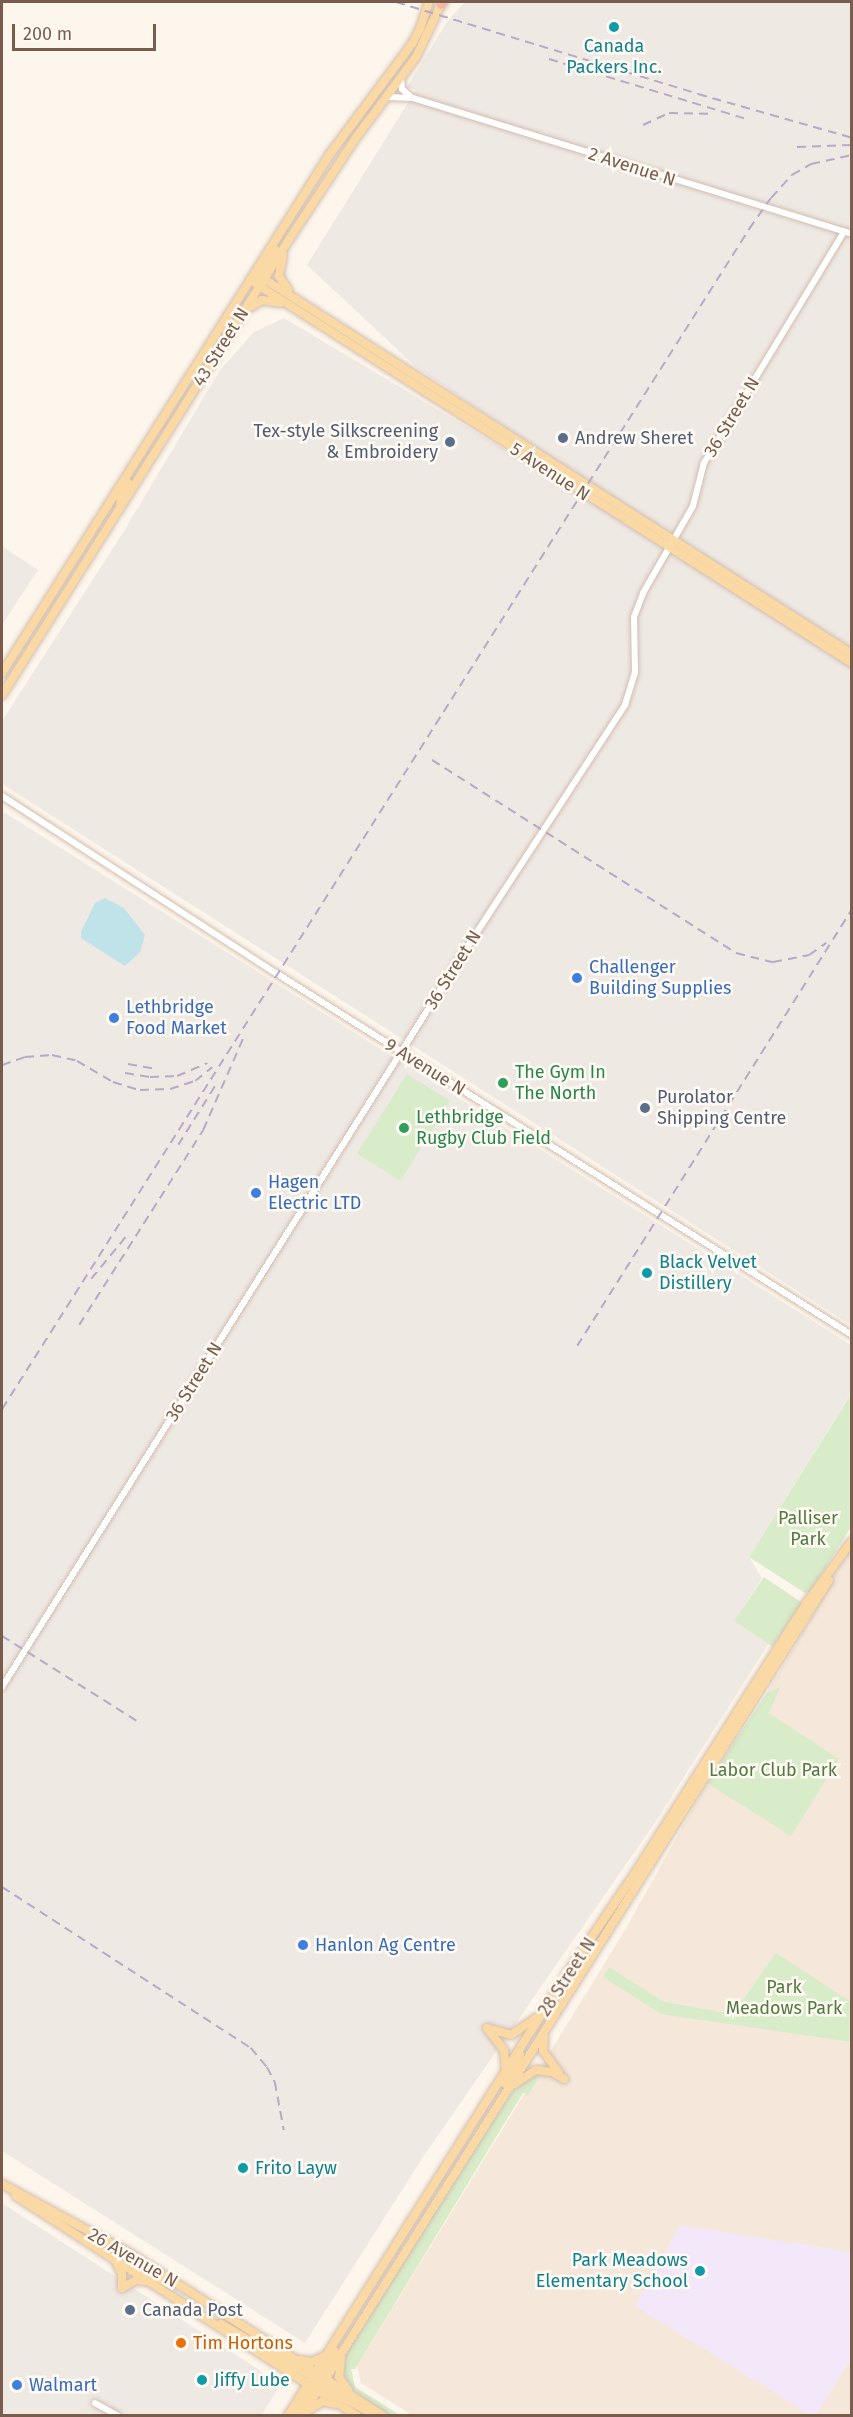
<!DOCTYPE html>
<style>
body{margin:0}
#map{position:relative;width:853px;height:2417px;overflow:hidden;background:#fdf6ec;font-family:"Fira Sans",sans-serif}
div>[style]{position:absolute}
.residential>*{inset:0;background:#f5e8da}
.industrial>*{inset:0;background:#efe9e4}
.education>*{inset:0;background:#f3e8fa}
.green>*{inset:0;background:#d8ecc9;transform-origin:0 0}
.water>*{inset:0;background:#bfe3e8}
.roads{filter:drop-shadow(0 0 2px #d1beb0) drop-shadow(0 0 2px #d1beb0)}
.minor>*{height:6px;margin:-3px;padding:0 3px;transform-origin:3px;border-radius:3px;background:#fff}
.major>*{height:8px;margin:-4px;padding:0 4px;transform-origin:4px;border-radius:4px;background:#fbd9a5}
.highway>*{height:8px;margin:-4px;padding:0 4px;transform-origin:4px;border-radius:4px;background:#f7b7a3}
.rail>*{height:1.5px;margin-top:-0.75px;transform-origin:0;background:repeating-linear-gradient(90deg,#b9a8c9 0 9px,transparent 0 15px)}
.dots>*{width:16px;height:16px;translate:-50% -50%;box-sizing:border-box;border:3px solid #fffaf3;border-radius:50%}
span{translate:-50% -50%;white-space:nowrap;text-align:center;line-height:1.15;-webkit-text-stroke:5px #fffaf3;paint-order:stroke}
.culture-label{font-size:18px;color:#0d838f}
.left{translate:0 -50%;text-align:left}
.right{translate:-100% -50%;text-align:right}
.street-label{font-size:18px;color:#7a5c4d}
.service-label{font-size:18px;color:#4e5e75}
.shop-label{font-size:18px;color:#366cbe}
.leisure-label{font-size:18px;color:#27864d}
.park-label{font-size:18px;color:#537a41}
.food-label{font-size:18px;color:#c56008}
.frame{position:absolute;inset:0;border:3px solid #7a5c4d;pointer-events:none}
.scale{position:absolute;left:12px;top:24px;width:144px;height:27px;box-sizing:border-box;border:3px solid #7a5c4d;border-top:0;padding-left:8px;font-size:18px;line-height:21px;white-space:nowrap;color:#7a5c4d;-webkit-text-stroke:4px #fffaf3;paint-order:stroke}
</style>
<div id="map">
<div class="residential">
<div style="clip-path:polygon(851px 1541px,851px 2415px,412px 2415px,361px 2383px,357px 2366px,625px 1930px,707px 1783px,767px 1693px,816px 1610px)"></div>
</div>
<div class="industrial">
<div style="clip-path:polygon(465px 2px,851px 2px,851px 651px,672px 540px,416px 367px,307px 265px,416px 90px,407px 87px,447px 22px)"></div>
<div style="clip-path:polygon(284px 318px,668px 547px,851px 663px,851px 1325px,2px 784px,2px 721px,124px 531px,220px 370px,254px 332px)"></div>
<div style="clip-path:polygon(2px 546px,38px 570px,2px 625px)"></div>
<div style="clip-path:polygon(2px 811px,851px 1345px,851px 1393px,749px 1557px,762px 1578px,735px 1621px,769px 1643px,656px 1821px,423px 2157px,305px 2343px,2px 2151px)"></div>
<div style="clip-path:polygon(2px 2203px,258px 2369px,278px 2388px,262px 2415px,2px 2415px)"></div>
</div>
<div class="education">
<div style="clip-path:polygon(680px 2225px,851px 2252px,851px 2359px,816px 2415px,810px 2415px,635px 2306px)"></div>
</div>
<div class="green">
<div style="left:407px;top:1074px;width:51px;height:94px;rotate:32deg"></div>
<div style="clip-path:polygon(851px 1394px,851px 1527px,810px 1592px,805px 1593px,749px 1557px)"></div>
<div style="left:764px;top:1577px;width:46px;height:53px;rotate:34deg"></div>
<div style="clip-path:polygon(780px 1687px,769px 1713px,839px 1759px,791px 1836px,707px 1783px,767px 1693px)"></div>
<div style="clip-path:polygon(776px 1953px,851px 2002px,851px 2042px,661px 2014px,603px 1977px,609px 1967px,664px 2002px,733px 2014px)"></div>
<div style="clip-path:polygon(535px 2073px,542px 2073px,528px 2095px,523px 2093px,355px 2369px,351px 2369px,355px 2387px,400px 2415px,387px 2415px,344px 2385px,339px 2368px,347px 2350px,508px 2098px,518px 2085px)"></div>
</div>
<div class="water">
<div style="clip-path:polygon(105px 898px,124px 908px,145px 935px,140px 952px,125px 966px,81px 938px,81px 932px,95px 903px)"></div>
</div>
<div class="roads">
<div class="minor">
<div style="left:401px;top:78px;width:11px;rotate:85deg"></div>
<div style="left:402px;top:89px;width:13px;rotate:42deg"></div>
<div style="left:387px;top:97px;width:26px;rotate:2deg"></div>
<div style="left:413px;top:98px;width:460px;rotate:17.2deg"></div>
<div style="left:2px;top:796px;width:326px;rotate:32.9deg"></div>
<div style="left:276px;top:973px;width:680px;rotate:32.15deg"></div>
<div style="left:2px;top:1687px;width:868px;rotate:-57.85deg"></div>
<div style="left:464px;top:952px;width:295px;rotate:-56.9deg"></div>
<div style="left:625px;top:705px;width:34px;rotate:-73deg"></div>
<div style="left:635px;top:673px;width:56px;rotate:-91deg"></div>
<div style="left:634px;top:617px;width:26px;rotate:-69deg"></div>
<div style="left:643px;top:593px;width:100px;rotate:-60.1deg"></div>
<div style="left:693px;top:506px;width:44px;rotate:-75.7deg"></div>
<div style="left:704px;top:463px;width:270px;rotate:-58.8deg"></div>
<div style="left:95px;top:2403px;width:26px;rotate:29deg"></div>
</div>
<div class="major">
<div style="left:283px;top:255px;width:21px;rotate:101deg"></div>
<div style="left:279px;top:276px;width:17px;rotate:57deg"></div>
<div style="left:261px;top:277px;width:701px;rotate:32.53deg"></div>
<div style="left:250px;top:280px;width:714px;rotate:32.47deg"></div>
<div style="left:259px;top:281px;width:5px;rotate:-90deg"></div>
<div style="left:259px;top:276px;width:31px;rotate:-59deg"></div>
<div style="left:247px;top:309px;width:17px;rotate:-31deg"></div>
<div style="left:262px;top:300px;width:18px;rotate:9deg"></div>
<div style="left:120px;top:507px;width:12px;rotate:-85deg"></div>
<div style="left:121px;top:495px;width:14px;rotate:-60deg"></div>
<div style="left:2px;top:673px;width:614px;rotate:-57.71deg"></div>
<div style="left:330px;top:154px;width:137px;rotate:-53.3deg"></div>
<div style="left:412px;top:44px;width:17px;rotate:-62deg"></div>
<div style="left:420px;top:29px;width:28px;rotate:-72deg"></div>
<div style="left:2px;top:695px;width:540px;rotate:-57.78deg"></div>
<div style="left:290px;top:238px;width:118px;rotate:-56.7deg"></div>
<div style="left:355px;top:139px;width:102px;rotate:-53.4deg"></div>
<div style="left:416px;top:57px;width:61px;rotate:-64.7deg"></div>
<div style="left:487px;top:2028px;width:25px;rotate:16deg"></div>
<div style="left:511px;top:2035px;width:30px;rotate:-34deg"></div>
<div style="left:488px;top:2029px;width:26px;rotate:53deg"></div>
<div style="left:504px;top:2050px;width:21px;rotate:85deg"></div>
<div style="left:544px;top:2037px;width:14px;rotate:94deg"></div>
<div style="left:543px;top:2051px;width:27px;rotate:54deg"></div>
<div style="left:505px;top:2084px;width:33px;rotate:-63deg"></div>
<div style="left:515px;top:2084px;width:25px;rotate:-34deg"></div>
<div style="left:536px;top:2070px;width:16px;rotate:7deg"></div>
<div style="left:552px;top:2072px;width:14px;rotate:30deg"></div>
<div style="left:2px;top:2184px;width:147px;rotate:28.5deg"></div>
<div style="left:131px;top:2254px;width:300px;rotate:32.7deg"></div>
<div style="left:16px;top:2196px;width:406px;rotate:32.8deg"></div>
<div style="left:116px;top:2262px;width:13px;rotate:63deg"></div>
<div style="left:122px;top:2274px;width:14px;rotate:90deg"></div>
<div style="left:132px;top:2271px;width:9px;rotate:-13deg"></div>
<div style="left:141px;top:2269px;width:34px;rotate:28deg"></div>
<div style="left:122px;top:2288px;width:16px;rotate:-30deg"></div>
<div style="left:136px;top:2280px;width:9px;rotate:6deg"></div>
<div style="left:221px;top:2324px;width:108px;rotate:30.1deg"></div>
<div style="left:341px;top:2358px;width:19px;rotate:96deg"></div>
<div style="left:339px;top:2377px;width:16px;rotate:55deg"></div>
<div style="left:300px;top:2360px;width:12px;rotate:9deg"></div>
<div style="left:312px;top:2362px;width:14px;rotate:-25deg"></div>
<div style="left:319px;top:2380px;width:33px;rotate:-61deg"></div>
<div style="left:318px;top:2384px;width:60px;rotate:28.7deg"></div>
<div style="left:306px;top:2412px;width:20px;rotate:-33deg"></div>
<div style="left:323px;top:2401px;width:12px;rotate:14deg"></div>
<div style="left:288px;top:2416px;width:529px;rotate:-57.75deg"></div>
<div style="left:570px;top:1969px;width:114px;rotate:-55.8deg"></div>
<div style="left:634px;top:1875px;width:325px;rotate:-57.6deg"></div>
<div style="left:808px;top:1601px;width:73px;rotate:-53.9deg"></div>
<div style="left:295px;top:2416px;width:29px;rotate:-59deg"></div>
<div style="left:302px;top:2416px;width:988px;rotate:-57.77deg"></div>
</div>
<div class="highway">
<div style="left:441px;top:5px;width:4px;rotate:-45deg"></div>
</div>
</div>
<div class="rail">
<div style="left:396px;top:2px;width:316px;rotate:16.9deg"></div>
<div style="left:698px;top:94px;width:160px;rotate:15.9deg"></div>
<div style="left:549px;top:59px;width:206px;rotate:16.9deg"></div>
<div style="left:643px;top:125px;width:29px;rotate:-25deg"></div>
<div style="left:669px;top:113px;width:39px;rotate:1deg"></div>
<div style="left:797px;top:147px;width:55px;rotate:-2.1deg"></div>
<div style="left:432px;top:760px;width:360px;rotate:32.4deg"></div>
<div style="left:736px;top:953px;width:38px;rotate:14deg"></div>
<div style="left:773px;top:962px;width:37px;rotate:-11deg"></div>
<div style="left:809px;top:955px;width:21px;rotate:-35deg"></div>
<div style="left:128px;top:1064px;width:29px;rotate:10deg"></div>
<div style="left:2px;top:1065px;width:24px;rotate:-19deg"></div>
<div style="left:25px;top:1057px;width:27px;rotate:-4deg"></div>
<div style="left:52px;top:1055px;width:26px;rotate:13deg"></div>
<div style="left:77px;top:1061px;width:42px;rotate:30.3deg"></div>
<div style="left:113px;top:1082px;width:28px;rotate:17deg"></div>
<div style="left:140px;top:1090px;width:30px;rotate:-2deg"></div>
<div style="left:170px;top:1089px;width:26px;rotate:-18deg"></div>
<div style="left:195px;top:1081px;width:22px;rotate:-39deg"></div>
<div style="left:125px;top:1073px;width:25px;rotate:9deg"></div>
<div style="left:150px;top:1077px;width:27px;rotate:-2deg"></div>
<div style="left:177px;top:1076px;width:33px;rotate:-23deg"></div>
<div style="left:178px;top:1145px;width:70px;rotate:-57.9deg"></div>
<div style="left:91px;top:1279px;width:57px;rotate:-50.7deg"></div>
<div style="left:79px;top:1325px;width:231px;rotate:-57.5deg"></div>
<div style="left:203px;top:1130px;width:105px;rotate:-66.4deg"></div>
<div style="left:577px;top:1346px;width:516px;rotate:-57.82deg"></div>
<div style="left:2px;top:1409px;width:1397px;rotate:-57.66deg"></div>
<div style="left:749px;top:229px;width:38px;rotate:-55deg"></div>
<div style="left:771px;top:198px;width:31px;rotate:-48deg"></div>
<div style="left:792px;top:175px;width:22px;rotate:-30deg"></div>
<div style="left:811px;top:164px;width:42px;rotate:-12.4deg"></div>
<div style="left:2px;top:1636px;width:165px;rotate:32.2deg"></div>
<div style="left:2px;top:1887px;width:297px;rotate:32.9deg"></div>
<div style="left:251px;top:2048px;width:25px;rotate:50deg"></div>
<div style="left:267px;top:2067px;width:17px;rotate:62deg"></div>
<div style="left:275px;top:2082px;width:49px;rotate:79.4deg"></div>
</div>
<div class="dots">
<div style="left:614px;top:27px;background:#0f9aa8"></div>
<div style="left:563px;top:438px;background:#5c6f8a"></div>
<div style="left:450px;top:442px;background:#5c6f8a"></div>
<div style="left:577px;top:978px;background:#3f7fe0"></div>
<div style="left:114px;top:1018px;background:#3f7fe0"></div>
<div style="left:503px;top:1083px;background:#2e9e5b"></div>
<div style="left:645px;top:1108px;background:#5c6f8a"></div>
<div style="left:404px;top:1128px;background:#2e9e5b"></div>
<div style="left:256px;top:1193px;background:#3f7fe0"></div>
<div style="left:647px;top:1273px;background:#0f9aa8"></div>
<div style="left:303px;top:1945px;background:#3f7fe0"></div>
<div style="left:243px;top:2168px;background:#0f9aa8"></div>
<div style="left:700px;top:2271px;background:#0f9aa8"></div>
<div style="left:130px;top:2310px;background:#5c6f8a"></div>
<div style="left:181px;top:2343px;background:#e8710a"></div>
<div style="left:202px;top:2380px;background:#0f9aa8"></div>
<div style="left:17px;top:2385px;background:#3f7fe0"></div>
</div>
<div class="culture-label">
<span style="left:614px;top:57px">Canada<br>Packers Inc.</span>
<span class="left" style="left:659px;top:1273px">Black Velvet<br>Distillery</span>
<span class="left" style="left:255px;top:2168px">Frito Layw</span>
<span class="right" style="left:688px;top:2271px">Park Meadows<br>Elementary School</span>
<span class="left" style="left:214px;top:2380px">Jiffy Lube</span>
</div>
<div class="street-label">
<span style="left:632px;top:167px;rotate:18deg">2 Avenue N</span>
<span style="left:221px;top:347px;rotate:-58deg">43 Street N</span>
<span style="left:732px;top:417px;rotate:-59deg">36 Street N</span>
<span style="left:550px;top:472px;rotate:33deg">5 Avenue N</span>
<span style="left:453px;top:970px;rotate:-58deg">36 Street N</span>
<span style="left:425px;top:1067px;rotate:32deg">9 Avenue N</span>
<span style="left:194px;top:1382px;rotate:-58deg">36 Street N</span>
<span style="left:567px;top:1977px;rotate:-57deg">28 Street N</span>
<span style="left:133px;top:2258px;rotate:30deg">26 Avenue N</span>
</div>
<div class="service-label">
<span class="right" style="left:438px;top:442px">Tex-style Silkscreening<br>&amp; Embroidery</span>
<span class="left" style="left:575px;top:438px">Andrew Sheret</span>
<span class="left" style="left:657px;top:1108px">Purolator<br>Shipping Centre</span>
<span class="left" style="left:142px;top:2310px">Canada Post</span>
</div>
<div class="shop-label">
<span class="left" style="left:589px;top:978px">Challenger<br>Building Supplies</span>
<span class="left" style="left:126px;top:1018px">Lethbridge<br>Food Market</span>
<span class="left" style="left:268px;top:1193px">Hagen<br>Electric LTD</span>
<span class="left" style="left:315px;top:1945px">Hanlon Ag Centre</span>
<span class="left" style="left:29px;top:2385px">Walmart</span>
</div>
<div class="leisure-label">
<span class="left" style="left:515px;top:1083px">The Gym In<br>The North</span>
<span class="left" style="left:416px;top:1128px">Lethbridge<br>Rugby Club Field</span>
</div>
<div class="park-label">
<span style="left:808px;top:1529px">Palliser<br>Park</span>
<span style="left:773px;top:1770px">Labor Club Park</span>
<span style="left:784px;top:1998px">Park<br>Meadows Park</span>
</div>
<div class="food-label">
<span class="left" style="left:193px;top:2343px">Tim Hortons</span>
</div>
<div class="frame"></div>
<div class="scale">200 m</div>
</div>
